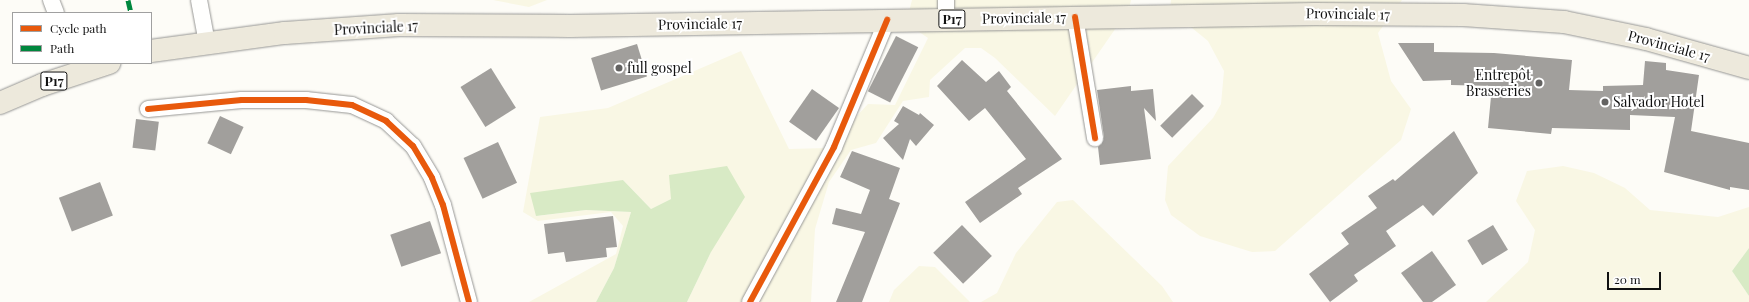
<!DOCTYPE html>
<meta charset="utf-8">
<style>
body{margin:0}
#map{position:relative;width:1749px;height:302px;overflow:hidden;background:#fdfcf7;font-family:"Playfair Display",serif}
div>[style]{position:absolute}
.farmland>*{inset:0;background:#f9f7e4}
.forest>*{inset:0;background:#d8eac5}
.building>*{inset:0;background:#a19f9c;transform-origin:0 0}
.roads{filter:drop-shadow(0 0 1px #979795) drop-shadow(0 0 1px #979795)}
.street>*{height:16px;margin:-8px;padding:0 8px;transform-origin:8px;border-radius:8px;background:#fffffe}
.primary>*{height:22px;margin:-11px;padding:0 11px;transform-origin:11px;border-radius:11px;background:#ede9dc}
.quiet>*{height:5px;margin-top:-2.5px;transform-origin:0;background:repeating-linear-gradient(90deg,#00873e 0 10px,transparent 0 15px)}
.cycleway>*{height:6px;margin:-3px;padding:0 3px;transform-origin:3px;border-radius:3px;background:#e8590c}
.dots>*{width:11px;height:11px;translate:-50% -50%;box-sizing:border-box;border:2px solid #fff;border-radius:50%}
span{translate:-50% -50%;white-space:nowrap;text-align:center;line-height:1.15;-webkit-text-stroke:4px #fff;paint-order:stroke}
.shield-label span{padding:1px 3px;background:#fff;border:1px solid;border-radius:3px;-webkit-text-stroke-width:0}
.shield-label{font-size:13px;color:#111;font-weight:700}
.street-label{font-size:14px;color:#111}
.poi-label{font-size:14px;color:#111}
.left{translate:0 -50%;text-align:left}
.right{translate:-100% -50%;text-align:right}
.legend{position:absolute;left:12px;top:12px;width:140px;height:52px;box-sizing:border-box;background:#fff;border:1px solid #a0a0a0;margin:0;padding:5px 7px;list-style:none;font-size:12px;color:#111}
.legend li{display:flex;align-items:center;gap:8px;height:20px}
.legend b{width:20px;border:1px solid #a0a0a0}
.scale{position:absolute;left:1607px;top:272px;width:54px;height:18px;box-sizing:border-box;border:2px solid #111;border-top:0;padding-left:5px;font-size:12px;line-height:14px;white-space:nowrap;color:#111;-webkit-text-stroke:3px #fff;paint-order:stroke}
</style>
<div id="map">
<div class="farmland">
<div style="clip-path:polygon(493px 0,547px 0,529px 7px)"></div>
<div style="clip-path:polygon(912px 0,1131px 0,1129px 9px,1055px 116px,995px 58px,981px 48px,965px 48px,930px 80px,929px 97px,903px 101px,876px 143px,851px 150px,829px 182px,815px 229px,811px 302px,687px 302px,711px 252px,671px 199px,651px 209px,623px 180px,537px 216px,586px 210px,631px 212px,614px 268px,596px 302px,529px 302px,616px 254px,623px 226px,611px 212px,538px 221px,523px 212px,540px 117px,608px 108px,741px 51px,789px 149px,827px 148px,868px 104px,895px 105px,928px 38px,906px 23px)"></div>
<div style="clip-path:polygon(1171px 0,1402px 0,1378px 33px,1391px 81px,1411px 109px,1401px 140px,1275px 251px,1252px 252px,1200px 236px,1171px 215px,1165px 200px,1168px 166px,1213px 118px,1221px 104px,1224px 71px,1208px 41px,1170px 10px)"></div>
<div style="clip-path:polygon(1563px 166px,1594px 173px,1625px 188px,1650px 210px,1718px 217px,1749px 207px,1749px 248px,1732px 271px,1749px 296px,1749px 302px,1486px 302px,1528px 262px,1535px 230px,1516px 201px,1527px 171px)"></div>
<div style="clip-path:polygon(1073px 200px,1162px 286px,1173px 302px,981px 302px,997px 293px,1016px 253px,1057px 202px)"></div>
<div style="clip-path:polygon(919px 266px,935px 267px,970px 302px,889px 302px,894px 290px)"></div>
</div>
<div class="forest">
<div style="clip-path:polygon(727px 166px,745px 197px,711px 252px,687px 302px,596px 302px,614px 268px,631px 212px,586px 210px,536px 216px,530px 193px,623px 180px,651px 209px,671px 199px,669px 175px)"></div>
<div style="clip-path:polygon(1749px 248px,1749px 296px,1732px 271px)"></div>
</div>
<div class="building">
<div style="left:896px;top:36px;width:25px;height:62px;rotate:27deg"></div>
<div style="clip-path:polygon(1398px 43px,1434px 43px,1434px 52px,1494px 53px,1572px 60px,1569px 90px,1603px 91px,1603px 86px,1643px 85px,1645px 61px,1666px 63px,1666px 70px,1699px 75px,1691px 131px,1749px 143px,1749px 190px,1730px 187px,1730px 190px,1664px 172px,1675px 117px,1630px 115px,1630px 130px,1552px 128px,1551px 134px,1488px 128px,1492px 86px,1451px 85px,1451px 80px,1423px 81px)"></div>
<div style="left:637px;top:44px;width:34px;height:48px;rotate:73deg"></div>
<div style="clip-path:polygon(962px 60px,986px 82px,999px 71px,1011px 87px,1007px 91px,1062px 159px,1018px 188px,1022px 194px,980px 223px,965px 202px,1026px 159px,985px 108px,969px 121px,937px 86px)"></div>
<div style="left:491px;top:68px;width:47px;height:36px;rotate:58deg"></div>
<div style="clip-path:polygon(1131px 86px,1131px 91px,1153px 89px,1156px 121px,1144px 108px,1151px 159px,1100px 165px,1098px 147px,1104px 137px,1097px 90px)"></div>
<div style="left:812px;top:89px;width:33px;height:40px;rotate:35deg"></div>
<div style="left:1192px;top:94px;width:17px;height:45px;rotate:45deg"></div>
<div style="clip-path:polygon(903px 106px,919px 115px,920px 113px,934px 125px,916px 146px,910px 139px,903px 160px,883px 138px,899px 124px,894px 121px)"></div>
<div style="left:220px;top:116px;width:26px;height:30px;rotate:25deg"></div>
<div style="left:136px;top:119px;width:23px;height:29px;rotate:7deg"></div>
<div style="clip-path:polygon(1454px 131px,1478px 173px,1433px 216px,1423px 205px,1386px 231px,1396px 246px,1354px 275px,1358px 281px,1330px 302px,1309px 274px,1349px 244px,1341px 233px,1377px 208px,1368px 196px,1393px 179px,1395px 181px)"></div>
<div style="left:498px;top:142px;width:45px;height:38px;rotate:65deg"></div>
<div style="clip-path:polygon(852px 151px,900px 168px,889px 199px,900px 203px,862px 302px,836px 302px,865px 232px,832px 224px,836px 208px,861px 214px,870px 190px,840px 177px)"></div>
<div style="left:100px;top:182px;width:36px;height:44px;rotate:69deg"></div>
<div style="clip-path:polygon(613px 216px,617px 247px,606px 248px,607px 257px,566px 262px,564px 252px,548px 254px,544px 224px)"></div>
<div style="left:430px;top:221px;width:34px;height:42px;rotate:71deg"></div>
<div style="left:962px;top:225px;width:43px;height:40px;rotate:46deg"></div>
<div style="left:1493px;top:225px;width:29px;height:30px;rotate:59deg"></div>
<div style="clip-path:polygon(1432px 251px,1456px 285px,1432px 302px,1423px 302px,1401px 273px)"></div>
</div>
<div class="roads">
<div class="street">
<div style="left:51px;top:0;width:14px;rotate:69deg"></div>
<div style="left:199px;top:0;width:44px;rotate:79.5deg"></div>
<div style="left:1075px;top:17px;width:123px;rotate:80.6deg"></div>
<div style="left:946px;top:19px;width:19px;rotate:-90deg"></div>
<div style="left:148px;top:109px;width:94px;rotate:-5.5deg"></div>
<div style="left:242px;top:100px;width:64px"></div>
<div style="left:306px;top:100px;width:46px;rotate:6.2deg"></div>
<div style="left:352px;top:105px;width:38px;rotate:25deg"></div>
<div style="left:386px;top:121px;width:37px;rotate:43deg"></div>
<div style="left:413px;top:146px;width:37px;rotate:59deg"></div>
<div style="left:432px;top:178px;width:29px;rotate:68deg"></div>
<div style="left:443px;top:205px;width:100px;rotate:75deg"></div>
<div style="left:750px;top:302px;width:176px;rotate:-61.5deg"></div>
<div style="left:834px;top:147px;width:138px;rotate:-67.3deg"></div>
</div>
<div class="primary">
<div style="left:151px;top:51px;width:135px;rotate:-7.7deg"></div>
<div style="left:285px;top:33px;width:114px;rotate:-4deg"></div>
<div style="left:399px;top:25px;width:171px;rotate:0.3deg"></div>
<div style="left:570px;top:26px;width:745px;rotate:-0.92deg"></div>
<div style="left:1315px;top:14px;width:148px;rotate:0.4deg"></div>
<div style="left:1463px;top:15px;width:101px;rotate:4deg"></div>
<div style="left:1564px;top:22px;width:84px;rotate:11.7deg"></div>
<div style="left:1646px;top:39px;width:107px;rotate:15.7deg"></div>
<div style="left:0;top:103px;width:46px;rotate:-23.2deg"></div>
<div style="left:42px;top:85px;width:71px;rotate:-18.2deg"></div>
</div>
</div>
<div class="quiet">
<div style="left:128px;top:0;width:13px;rotate:77deg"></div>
</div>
<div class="cycleway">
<div style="left:1075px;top:17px;width:123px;rotate:80.6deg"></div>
<div style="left:148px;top:109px;width:94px;rotate:-5.5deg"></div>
<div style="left:242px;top:100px;width:64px"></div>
<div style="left:306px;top:100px;width:46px;rotate:6.2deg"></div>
<div style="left:352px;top:105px;width:38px;rotate:25deg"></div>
<div style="left:386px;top:121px;width:37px;rotate:43deg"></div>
<div style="left:413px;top:146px;width:37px;rotate:59deg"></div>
<div style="left:432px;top:178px;width:29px;rotate:68deg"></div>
<div style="left:443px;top:205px;width:100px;rotate:75deg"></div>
<div style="left:750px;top:302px;width:176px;rotate:-61.5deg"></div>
<div style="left:834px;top:147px;width:138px;rotate:-67.3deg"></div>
</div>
<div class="dots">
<div style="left:619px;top:68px;background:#646362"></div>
<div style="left:1539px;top:83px;background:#646362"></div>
<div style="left:1605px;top:102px;background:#646362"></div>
</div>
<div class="shield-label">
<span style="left:952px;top:19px">P17</span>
<span style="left:54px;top:81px">P17</span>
</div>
<div class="street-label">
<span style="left:1348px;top:14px;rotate:1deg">Provinciale 17</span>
<span style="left:1024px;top:18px;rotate:-1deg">Provinciale 17</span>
<span style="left:700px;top:24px;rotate:-1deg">Provinciale 17</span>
<span style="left:376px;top:28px;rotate:-3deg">Provinciale 17</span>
<span style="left:1669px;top:46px;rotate:15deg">Provinciale 17</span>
</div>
<div class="poi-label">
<span class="left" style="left:627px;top:68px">full gospel</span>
<span class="right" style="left:1531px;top:83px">Entrepôt<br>Brasseries</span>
<span class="left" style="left:1613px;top:102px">Salvador Hotel</span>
</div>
<ul class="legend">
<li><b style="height:5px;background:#e8590c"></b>Cycle path</li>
<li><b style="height:5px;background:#00873e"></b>Path</li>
</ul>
<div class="scale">20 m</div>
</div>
